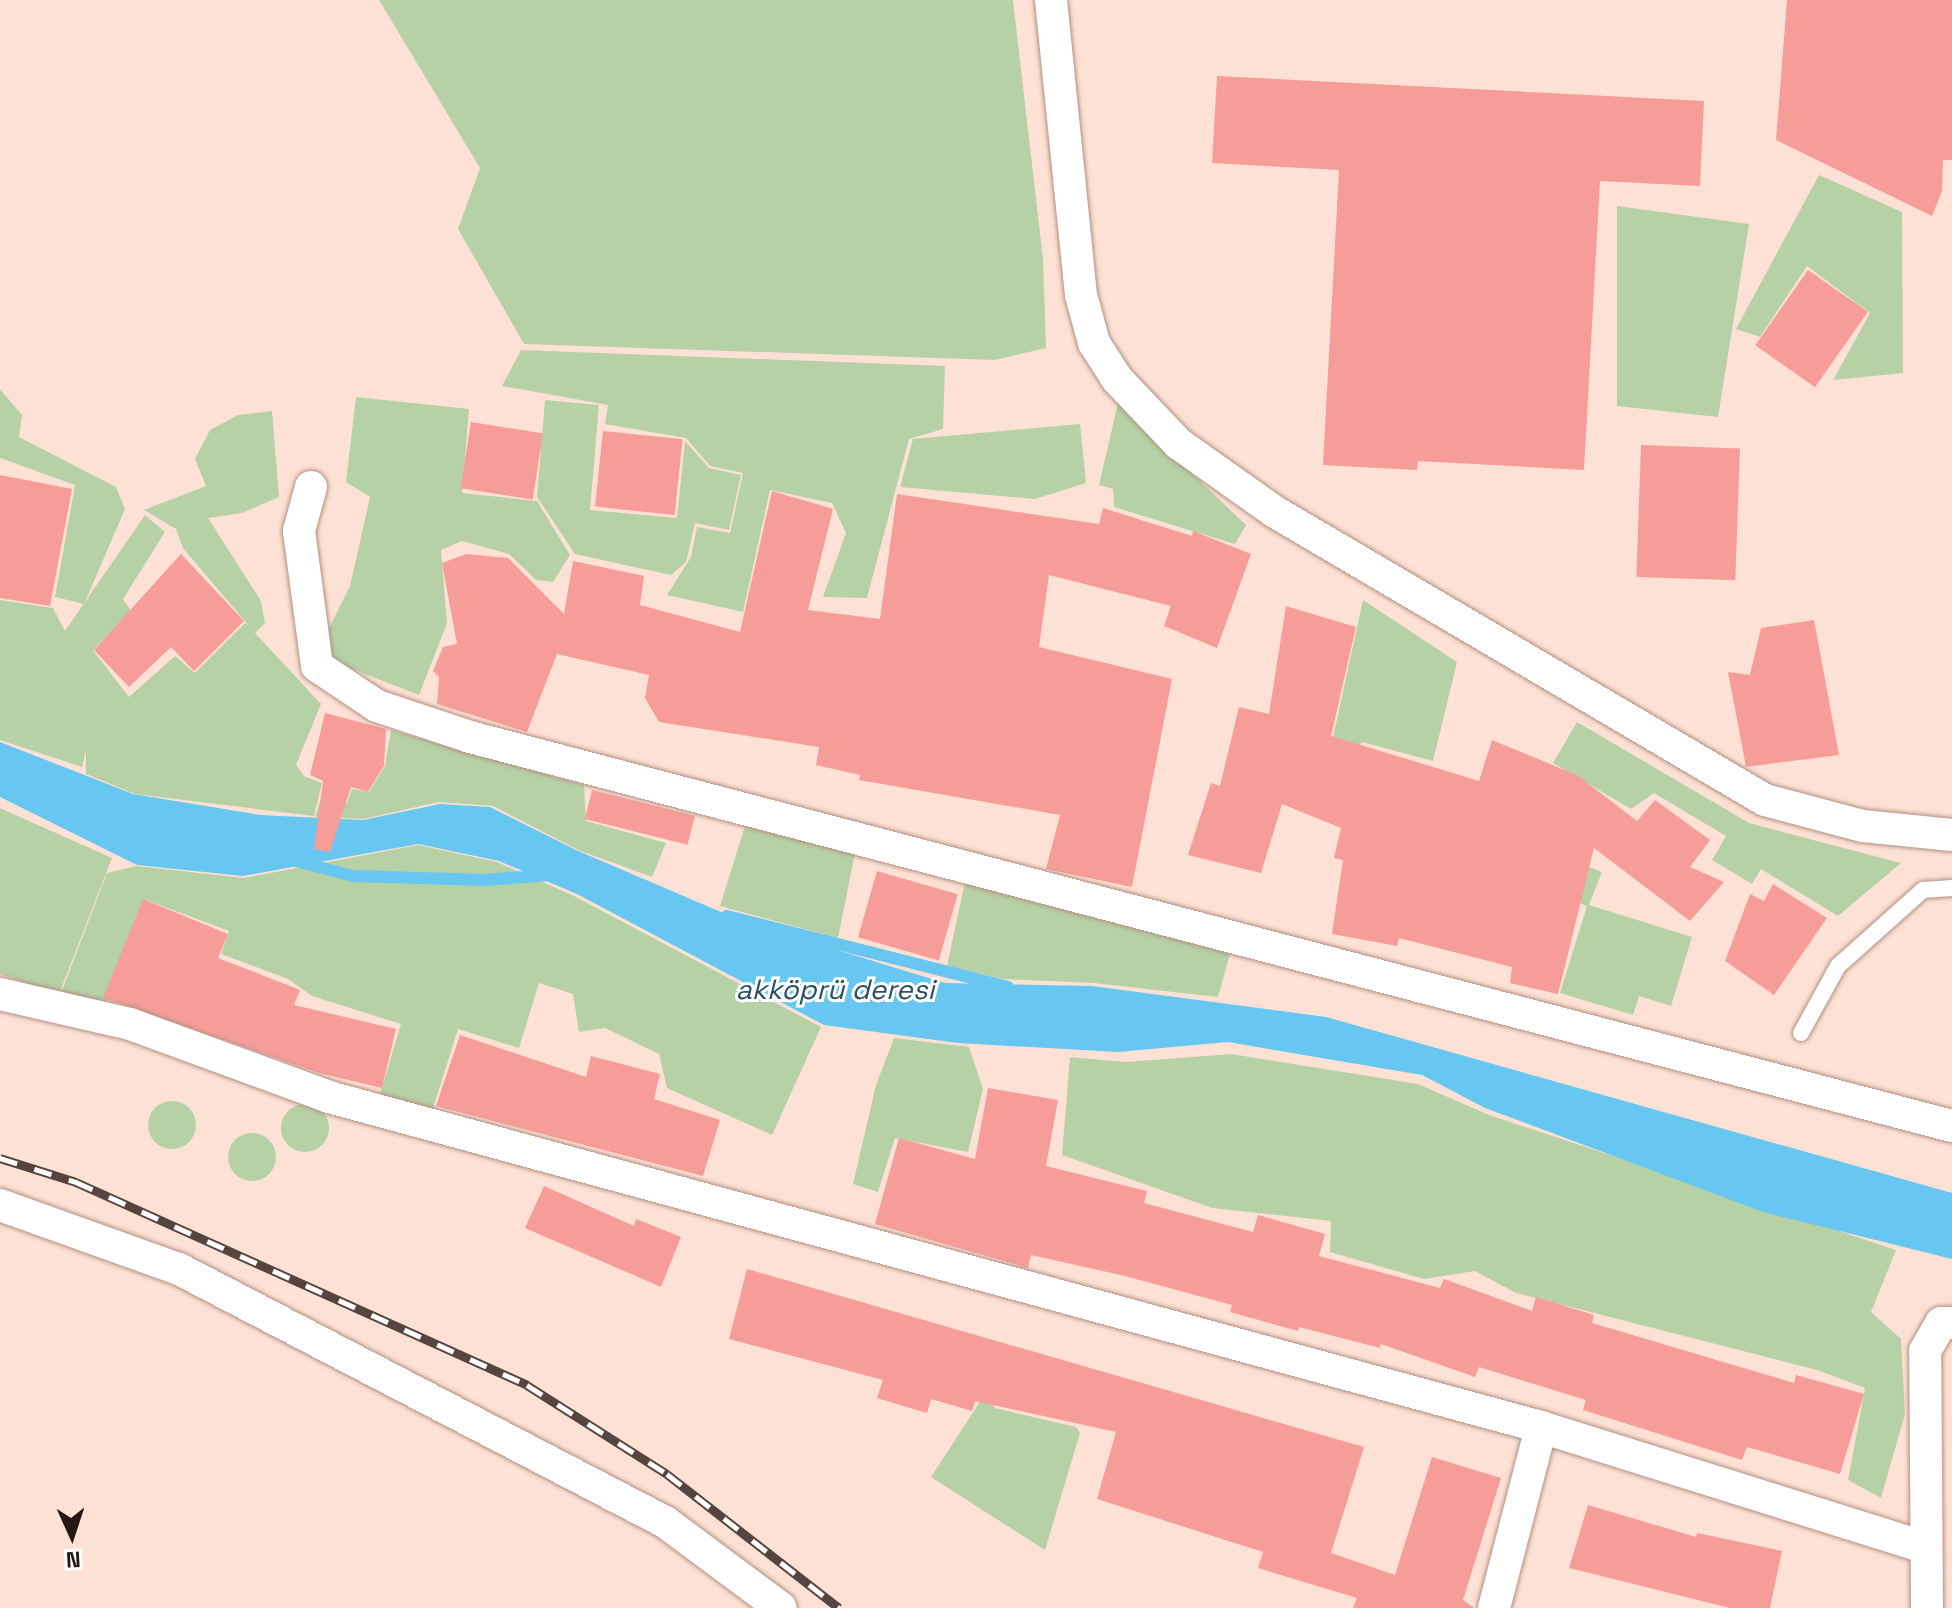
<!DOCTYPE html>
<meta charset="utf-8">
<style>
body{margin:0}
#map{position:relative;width:1952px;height:1608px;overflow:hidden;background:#fee1d5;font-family:"Space Grotesk",sans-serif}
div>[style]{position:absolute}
.green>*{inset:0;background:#b6d1a6}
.round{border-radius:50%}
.water>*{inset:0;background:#67c7f0}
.stream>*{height:12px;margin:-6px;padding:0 6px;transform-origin:6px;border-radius:6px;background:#67c7f0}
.building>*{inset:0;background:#f69c99;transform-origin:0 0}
.roads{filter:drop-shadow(0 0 2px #b19082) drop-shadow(0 0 2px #b19082)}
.service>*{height:16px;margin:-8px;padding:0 8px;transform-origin:8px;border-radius:8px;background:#fff}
.minor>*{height:32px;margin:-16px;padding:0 16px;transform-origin:16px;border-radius:16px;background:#fff}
.rail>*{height:9px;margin-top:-4.5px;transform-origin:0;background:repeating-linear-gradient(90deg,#fff 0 18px,#56453f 0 36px);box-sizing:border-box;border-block:2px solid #56453f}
span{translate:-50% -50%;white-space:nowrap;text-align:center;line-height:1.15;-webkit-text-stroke:6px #fff;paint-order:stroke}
.water-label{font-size:28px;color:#275163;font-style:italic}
.north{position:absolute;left:32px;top:1496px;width:80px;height:80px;-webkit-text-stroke:6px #fff;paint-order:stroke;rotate:177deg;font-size:22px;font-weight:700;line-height:32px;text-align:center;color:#251813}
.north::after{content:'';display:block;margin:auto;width:28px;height:36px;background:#251813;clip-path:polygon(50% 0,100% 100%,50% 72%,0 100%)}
</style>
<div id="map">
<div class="green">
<div style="clip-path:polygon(379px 0,1013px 0,1043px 259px,1046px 348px,995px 360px,524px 344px,458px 229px,480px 168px)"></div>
<div style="clip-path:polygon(1819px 175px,1902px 212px,1903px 373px,1833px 380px,1870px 313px,1807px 266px,1760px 337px,1736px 329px)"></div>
<div style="clip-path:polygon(1617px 206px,1749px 224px,1718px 417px,1617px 406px)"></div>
<div style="clip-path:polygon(521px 350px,945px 366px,943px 429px,909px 439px,867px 598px,823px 597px,846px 533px,832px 503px,770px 490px,743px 612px,667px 595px,691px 557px,697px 527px,730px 533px,743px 473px,710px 466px,686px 438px,605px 424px,608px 405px,502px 386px)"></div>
<div style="clip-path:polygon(0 389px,22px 415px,19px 437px,116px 487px,125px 509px,84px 604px,55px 597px,75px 485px,0 458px)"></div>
<div style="clip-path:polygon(356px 397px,469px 409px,462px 493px,537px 501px,570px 555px,553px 582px,536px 580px,509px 554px,462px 541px,441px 550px,447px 623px,419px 695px,329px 660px,325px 636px,350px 586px,370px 497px,346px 482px)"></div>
<div style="clip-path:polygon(545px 400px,599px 405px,590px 510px,677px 518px,685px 441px,709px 468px,741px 475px,729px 530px,695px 523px,686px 562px,671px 575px,575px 554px,537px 497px)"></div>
<div style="clip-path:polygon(1118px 403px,1246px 525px,1235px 544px,1114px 507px,1113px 489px,1099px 485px)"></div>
<div style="clip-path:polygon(272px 411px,279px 497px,242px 513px,208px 518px,261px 601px,265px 623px,255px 633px,321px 704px,296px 765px,304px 776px,322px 783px,314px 816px,135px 794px,86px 774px,86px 750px,82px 767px,0 740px,0 600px,53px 608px,65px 631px,145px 515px,165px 532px,123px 599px,131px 611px,93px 650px,129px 697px,175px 656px,195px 673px,245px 623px,249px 626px,183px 548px,176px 529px,144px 510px,206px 486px,195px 459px,210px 430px,238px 415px)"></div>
<div style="clip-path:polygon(1080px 424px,1086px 483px,1035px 499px,900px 487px,913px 439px)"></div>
<div style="clip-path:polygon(1363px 600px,1457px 662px,1433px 761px,1362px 742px,1348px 761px,1332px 742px)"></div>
<div style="clip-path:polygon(1577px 722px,1749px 823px,1901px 863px,1838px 916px,1761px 869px,1752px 884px,1712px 860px,1726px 836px,1654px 793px,1631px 809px,1553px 763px)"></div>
<div style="clip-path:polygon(391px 730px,584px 785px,586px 821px,666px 843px,652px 877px,578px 850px,493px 806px,439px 802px,363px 819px,315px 817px,321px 798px,347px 803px,352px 789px,369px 792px,385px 766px)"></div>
<div style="clip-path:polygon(0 808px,112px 858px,59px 994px,0 974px)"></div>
<div style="clip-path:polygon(745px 826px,856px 848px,838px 938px,720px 906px)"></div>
<div style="clip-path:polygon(418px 845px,497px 862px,574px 896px,821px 1027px,772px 1135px,667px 1088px,659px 1054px,605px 1028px,579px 1032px,573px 994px,539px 983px,519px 1048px,458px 1029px,428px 1124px,376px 1107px,401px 1024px,312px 996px,288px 979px,221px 954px,229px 931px,146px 900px,104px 1009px,61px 993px,107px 873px,136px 866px,244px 878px)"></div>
<div style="clip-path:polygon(1539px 846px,1602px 872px,1589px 905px,1692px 937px,1671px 1006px,1639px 996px,1633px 1015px,1560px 993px,1587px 906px,1525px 880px)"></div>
<div style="clip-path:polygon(965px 882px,1230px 954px,1218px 997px,1093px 983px,1002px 979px,947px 966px)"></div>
<div style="clip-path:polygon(894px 1038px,969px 1047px,983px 1089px,968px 1152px,895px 1138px,878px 1192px,853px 1184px,876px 1085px)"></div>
<div style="clip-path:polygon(1231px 1054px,1418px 1084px,1489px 1115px,1896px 1250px,1871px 1312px,1901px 1339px,1905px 1414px,1881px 1498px,1848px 1480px,1865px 1388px,1817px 1370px,1516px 1293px,1475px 1271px,1424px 1279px,1330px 1252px,1331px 1221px,1212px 1208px,1062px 1155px,1070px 1057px,1126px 1062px)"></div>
<div class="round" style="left:148px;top:1101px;width:48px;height:48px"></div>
<div class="round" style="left:281px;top:1104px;width:48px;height:48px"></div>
<div class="round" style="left:228px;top:1133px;width:48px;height:48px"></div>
<div style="clip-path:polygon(985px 1394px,995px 1408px,1076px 1427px,1080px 1433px,1045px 1550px,931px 1477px)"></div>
</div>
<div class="water">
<div style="clip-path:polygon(0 742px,133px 794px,260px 815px,363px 820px,440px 804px,490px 807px,576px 850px,742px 921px,945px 983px,1092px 986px,1326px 1017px,1952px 1193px,1952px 1259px,1763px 1212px,1485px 1108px,1422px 1075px,1228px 1042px,1118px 1052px,958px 1043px,824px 1025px,577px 894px,499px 861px,418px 844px,243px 876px,137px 865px,0 797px)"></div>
</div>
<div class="stream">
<div style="left:296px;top:861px;width:59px;rotate:14.7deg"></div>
<div style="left:353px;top:876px;width:132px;rotate:1.7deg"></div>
<div style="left:485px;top:880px;width:66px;rotate:-4.3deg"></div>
<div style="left:727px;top:916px;width:290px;rotate:14.2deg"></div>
</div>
<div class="building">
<div style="clip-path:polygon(1787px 0,1952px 0,1952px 160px,1943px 160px,1942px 191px,1932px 216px,1776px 140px)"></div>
<div style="clip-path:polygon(1217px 76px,1704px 101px,1700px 186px,1600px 181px,1584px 470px,1418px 461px,1417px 470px,1323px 465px,1339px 170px,1212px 163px)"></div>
<div style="left:1808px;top:270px;width:73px;height:92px;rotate:35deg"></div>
<div style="left:471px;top:422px;width:73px;height:67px;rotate:9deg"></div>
<div style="left:603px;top:431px;width:80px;height:76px;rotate:6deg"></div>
<div style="left:1641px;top:445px;width:99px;height:132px;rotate:2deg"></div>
<div style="clip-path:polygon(0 475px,72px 489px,50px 606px,0 598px)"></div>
<div style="clip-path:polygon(772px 491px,833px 509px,808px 610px,880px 619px,897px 494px,1099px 524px,1103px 508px,1192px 536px,1193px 531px,1251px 554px,1217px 648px,1164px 626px,1171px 606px,1049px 575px,1039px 647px,1172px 679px,1132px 887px,1046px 869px,1060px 815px,859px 780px,860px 775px,816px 765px,819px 747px,659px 722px,645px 698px,649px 675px,557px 654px,527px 732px,437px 704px,439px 677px,433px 671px,443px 647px,457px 644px,442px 563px,466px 554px,508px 558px,564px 614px,573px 561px,644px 576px,640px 605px,740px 632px)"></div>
<div style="clip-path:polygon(181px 554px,244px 621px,194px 671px,171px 647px,129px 687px,94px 650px)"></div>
<div style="clip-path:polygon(1286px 606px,1356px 627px,1331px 736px,1479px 781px,1492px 740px,1577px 775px,1637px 821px,1655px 800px,1710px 840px,1690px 867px,1724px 882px,1690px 921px,1594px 848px,1558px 994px,1510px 983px,1512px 967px,1399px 938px,1397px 946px,1332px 934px,1343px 860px,1334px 858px,1341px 828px,1282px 804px,1261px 873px,1188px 855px,1211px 783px,1220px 786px,1239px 707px,1269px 714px)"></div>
<div style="clip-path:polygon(1814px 620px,1839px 755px,1746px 767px,1728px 672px,1750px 675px,1761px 628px)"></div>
<div style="clip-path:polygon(325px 713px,386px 729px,384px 766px,368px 792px,351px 787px,330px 852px,314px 849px,323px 781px,310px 775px)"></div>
<div style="left:592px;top:790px;width:106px;height:30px;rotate:14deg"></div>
<div style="left:877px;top:871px;width:84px;height:69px;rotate:16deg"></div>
<div style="clip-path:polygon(1773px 884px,1827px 918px,1774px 995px,1725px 961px,1750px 894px,1764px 901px)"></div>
<div style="clip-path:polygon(143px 899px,228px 934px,218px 958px,300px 990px,294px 1005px,396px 1029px,382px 1088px,319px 1073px,103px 998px)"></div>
<div style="clip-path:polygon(460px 1035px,586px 1077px,591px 1056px,660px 1074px,654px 1099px,720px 1120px,703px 1176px,436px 1106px)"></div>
<div style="clip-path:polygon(988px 1088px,1058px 1100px,1046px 1166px,1147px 1191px,1144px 1203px,1253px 1232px,1258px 1215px,1325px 1234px,1319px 1256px,1440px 1288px,1444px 1279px,1532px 1311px,1536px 1297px,1594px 1315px,1592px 1323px,1794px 1383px,1796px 1375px,1864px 1394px,1840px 1474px,1747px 1447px,1742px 1460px,1583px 1410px,1586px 1400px,1479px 1367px,1475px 1377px,1381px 1344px,1380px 1348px,1299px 1327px,1298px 1331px,1230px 1312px,1232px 1305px,1125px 1276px,1031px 1255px,1028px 1268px,875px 1224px,899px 1138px,975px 1159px)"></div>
<div style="clip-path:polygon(544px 1186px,634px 1226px,636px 1219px,681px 1237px,661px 1287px,525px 1228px)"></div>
<div style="clip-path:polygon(747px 1269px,1364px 1447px,1331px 1553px,1395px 1575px,1432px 1457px,1501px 1478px,1463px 1600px,1474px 1608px,1353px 1608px,1357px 1598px,1258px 1568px,1263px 1552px,1097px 1499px,1116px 1432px,975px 1401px,972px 1411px,931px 1399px,927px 1413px,877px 1398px,883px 1380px,729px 1339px)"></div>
<div style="clip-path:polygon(1588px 1505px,1696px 1537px,1697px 1533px,1782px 1551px,1770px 1608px,1730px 1608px,1569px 1568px)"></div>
</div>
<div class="roads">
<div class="service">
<div style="left:1801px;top:1033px;width:77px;rotate:-61.1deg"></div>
<div style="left:1838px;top:966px;width:114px;rotate:-41.8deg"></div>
<div style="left:1923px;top:890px;width:29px;rotate:-4deg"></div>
</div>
<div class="minor">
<div style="left:1051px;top:0;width:297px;rotate:84.2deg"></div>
<div style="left:1081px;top:295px;width:50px;rotate:74.8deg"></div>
<div style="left:1094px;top:343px;width:43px;rotate:57.4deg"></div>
<div style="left:1117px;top:379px;width:90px;rotate:46.4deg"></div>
<div style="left:1179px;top:444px;width:118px;rotate:35.3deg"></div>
<div style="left:1275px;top:512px;width:568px;rotate:30.45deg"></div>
<div style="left:1765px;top:800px;width:101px;rotate:14.9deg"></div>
<div style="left:1863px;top:826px;width:89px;rotate:5.8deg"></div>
<div style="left:311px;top:487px;width:46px;rotate:105.3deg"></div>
<div style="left:299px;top:531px;width:136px;rotate:82.4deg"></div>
<div style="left:317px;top:666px;width:72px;rotate:33.7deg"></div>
<div style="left:377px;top:706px;width:98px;rotate:18.4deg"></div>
<div style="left:470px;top:737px;width:1532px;rotate:14.71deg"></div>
<div style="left:0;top:994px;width:133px;rotate:13deg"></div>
<div style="left:130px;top:1024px;width:212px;rotate:20.1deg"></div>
<div style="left:329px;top:1097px;width:1256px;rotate:15.23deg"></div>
<div style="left:1541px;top:1427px;width:402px;rotate:17.4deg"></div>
<div style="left:0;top:1205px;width:190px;rotate:19.7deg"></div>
<div style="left:179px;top:1269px;width:548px;rotate:27.5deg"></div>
<div style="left:665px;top:1522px;width:144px;rotate:36.6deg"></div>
<div style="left:1494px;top:1608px;width:187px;rotate:-75.4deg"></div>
<div style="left:1927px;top:1608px;width:257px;rotate:-90.4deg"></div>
<div style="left:1925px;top:1351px;width:32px;rotate:-60deg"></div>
<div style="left:1941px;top:1323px;width:11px"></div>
</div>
</div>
<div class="rail">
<div style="left:0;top:1158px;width:80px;rotate:17.5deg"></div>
<div style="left:76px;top:1182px;width:495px;rotate:24.2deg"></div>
<div style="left:527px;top:1385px;width:166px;rotate:32.4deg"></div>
<div style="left:667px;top:1474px;width:218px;rotate:37.9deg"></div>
</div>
<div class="water-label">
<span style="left:835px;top:989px">akköprü deresi</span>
</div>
<div class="north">N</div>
</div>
